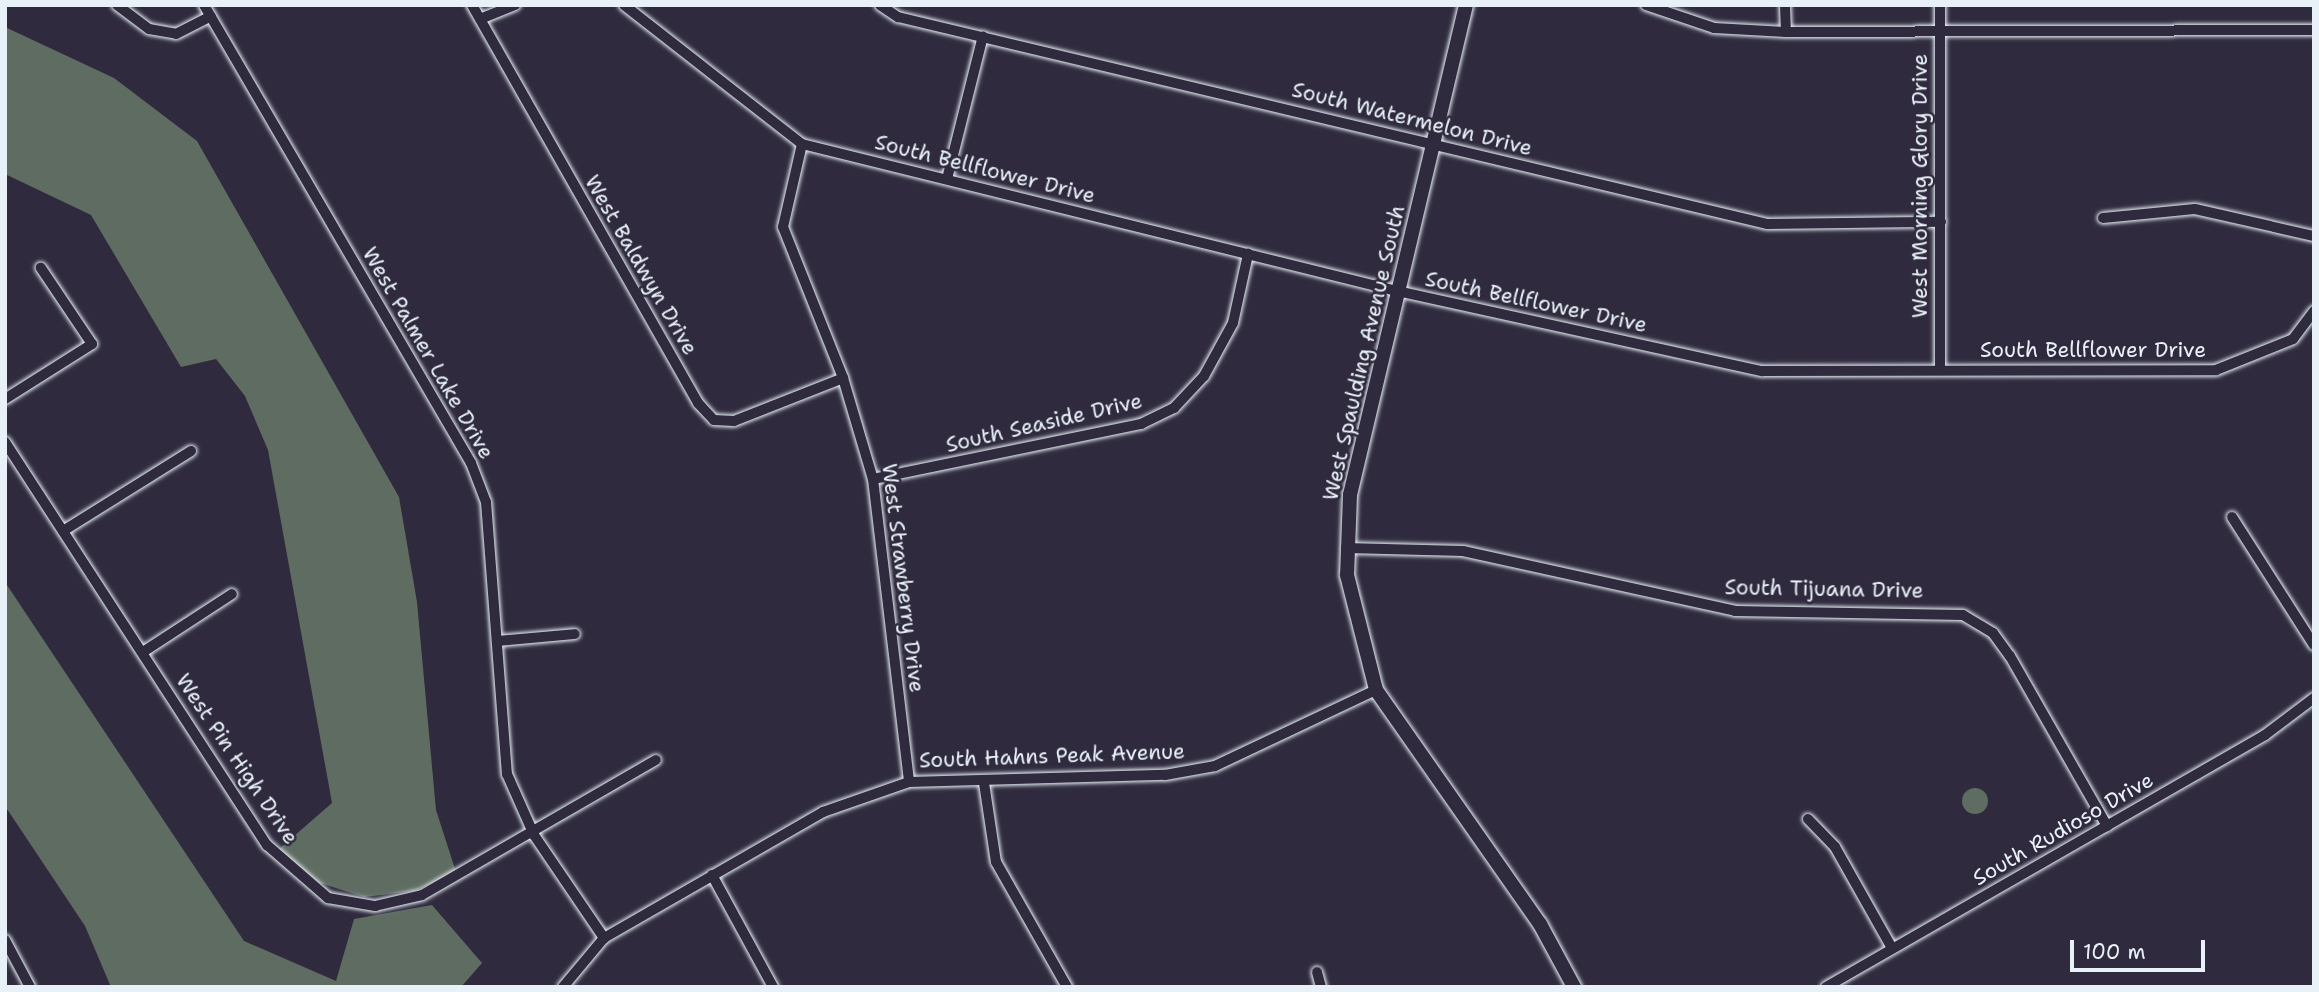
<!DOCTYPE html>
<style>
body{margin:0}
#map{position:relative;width:2319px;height:992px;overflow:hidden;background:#2f2a3d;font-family:"Shantell Sans",sans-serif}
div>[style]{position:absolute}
.green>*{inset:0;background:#5f6c61}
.round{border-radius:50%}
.roads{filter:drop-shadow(0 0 2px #e8f1f8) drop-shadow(0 0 2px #e8f1f8)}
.street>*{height:10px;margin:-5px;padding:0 5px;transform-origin:5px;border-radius:5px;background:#2f2a3d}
.secondary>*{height:14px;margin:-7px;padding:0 7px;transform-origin:7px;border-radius:7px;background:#2f2a3d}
span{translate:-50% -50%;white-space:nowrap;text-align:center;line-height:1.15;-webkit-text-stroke:5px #2f2a3d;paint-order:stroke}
.street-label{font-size:21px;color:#e8f1f8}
.frame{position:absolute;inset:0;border:7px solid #e8f1f8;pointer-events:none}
.scale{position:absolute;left:2070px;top:940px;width:135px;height:32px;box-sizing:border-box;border:4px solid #e8f1f8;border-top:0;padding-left:9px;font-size:21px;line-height:24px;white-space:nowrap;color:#e8f1f8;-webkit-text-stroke:5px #2f2a3d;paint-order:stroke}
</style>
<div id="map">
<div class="green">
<div style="clip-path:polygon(5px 27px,114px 78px,197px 141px,399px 497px,417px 602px,436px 810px,456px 872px,414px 891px,364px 897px,314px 881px,279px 849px,332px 803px,268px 450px,245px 396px,216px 359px,181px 367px,91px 215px,5px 174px)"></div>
<div style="clip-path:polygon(5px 582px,244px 941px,336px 981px,354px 919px,432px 905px,482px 963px,461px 987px,111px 987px,85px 926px,5px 806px)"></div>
<div class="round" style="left:1962px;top:788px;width:26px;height:26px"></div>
</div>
<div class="roads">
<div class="street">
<div style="left:117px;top:5px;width:40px;rotate:37deg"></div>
<div style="left:149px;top:29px;width:27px;rotate:10deg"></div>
<div style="left:176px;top:34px;width:39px;rotate:-27deg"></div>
<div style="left:204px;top:5px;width:530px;rotate:59.76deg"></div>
<div style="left:471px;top:463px;width:42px;rotate:69deg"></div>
<div style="left:486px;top:502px;width:273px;rotate:85.6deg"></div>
<div style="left:507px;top:774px;width:67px;rotate:66.1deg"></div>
<div style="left:534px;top:835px;width:125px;rotate:55.8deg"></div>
<div style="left:472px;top:5px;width:458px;rotate:60.4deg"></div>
<div style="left:698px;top:403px;width:23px;rotate:47deg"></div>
<div style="left:714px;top:420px;width:20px;rotate:3deg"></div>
<div style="left:734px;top:421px;width:117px;rotate:-21.5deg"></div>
<div style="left:624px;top:5px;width:226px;rotate:38deg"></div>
<div style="left:802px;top:144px;width:613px;rotate:13.88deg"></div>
<div style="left:1397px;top:291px;width:374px;rotate:12.4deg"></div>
<div style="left:1762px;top:371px;width:454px;rotate:-0.1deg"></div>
<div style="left:2216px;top:370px;width:83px;rotate:-21.9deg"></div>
<div style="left:2293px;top:339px;width:35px;rotate:-53deg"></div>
<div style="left:880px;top:5px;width:22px;rotate:34deg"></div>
<div style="left:898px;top:17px;width:893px;rotate:13.4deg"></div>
<div style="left:1767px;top:224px;width:174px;rotate:-0.7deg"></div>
<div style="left:1646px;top:5px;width:72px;rotate:18.7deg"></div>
<div style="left:1714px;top:28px;width:72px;rotate:3.2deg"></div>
<div style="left:1786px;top:32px;width:528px;rotate:-0.22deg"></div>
<div style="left:1785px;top:5px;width:27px;rotate:88deg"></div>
<div style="left:480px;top:19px;width:38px;rotate:-22deg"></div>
<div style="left:802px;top:144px;width:85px;rotate:102.9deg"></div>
<div style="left:783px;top:227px;width:162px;rotate:68.3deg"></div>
<div style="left:843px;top:378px;width:105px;rotate:73.5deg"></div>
<div style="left:873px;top:479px;width:305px;rotate:83.2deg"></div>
<div style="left:947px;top:179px;width:147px;rotate:-75.9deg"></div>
<div style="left:2103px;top:218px;width:92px;rotate:-5.6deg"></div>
<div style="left:2195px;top:209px;width:122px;rotate:12.8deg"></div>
<div style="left:1940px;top:367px;width:362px;rotate:-90deg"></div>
<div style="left:5px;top:399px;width:103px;rotate:-32.3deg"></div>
<div style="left:92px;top:344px;width:92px;rotate:-123.9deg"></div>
<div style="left:5px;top:442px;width:481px;rotate:57deg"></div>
<div style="left:267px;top:845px;width:81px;rotate:41deg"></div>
<div style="left:328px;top:898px;width:48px;rotate:9.7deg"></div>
<div style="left:375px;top:906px;width:48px;rotate:-13.2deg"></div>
<div style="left:422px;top:895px;width:270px;rotate:-30deg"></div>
<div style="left:873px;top:479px;width:274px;rotate:-11.6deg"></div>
<div style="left:1141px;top:424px;width:37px;rotate:-26deg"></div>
<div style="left:1174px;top:408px;width:44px;rotate:-46.8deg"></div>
<div style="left:1204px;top:376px;width:60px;rotate:-61.3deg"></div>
<div style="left:1233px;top:323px;width:71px;rotate:-77.7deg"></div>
<div style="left:2232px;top:517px;width:152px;rotate:57.4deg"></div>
<div style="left:63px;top:531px;width:151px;rotate:-32deg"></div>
<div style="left:1346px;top:548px;width:117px;rotate:1.5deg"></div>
<div style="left:1463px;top:551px;width:279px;rotate:12.4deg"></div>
<div style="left:1735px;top:611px;width:228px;rotate:1deg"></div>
<div style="left:1963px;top:615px;width:35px;rotate:31deg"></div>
<div style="left:1993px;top:633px;width:29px;rotate:54deg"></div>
<div style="left:2010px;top:656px;width:196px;rotate:60.3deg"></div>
<div style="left:497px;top:641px;width:78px;rotate:-5.1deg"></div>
<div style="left:143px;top:652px;width:106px;rotate:-33.1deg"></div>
<div style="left:984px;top:783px;width:80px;rotate:81.4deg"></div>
<div style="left:996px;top:862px;width:144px;rotate:60.4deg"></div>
<div style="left:1808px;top:819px;width:39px;rotate:46deg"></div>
<div style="left:1835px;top:847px;width:116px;rotate:60.6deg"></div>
<div style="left:712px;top:875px;width:128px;rotate:61.4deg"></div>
<div style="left:5px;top:940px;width:53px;rotate:62deg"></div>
<div style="left:1317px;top:972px;width:16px;rotate:75deg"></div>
<div style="left:563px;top:987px;width:64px;rotate:-50.1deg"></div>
<div style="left:604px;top:938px;width:253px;rotate:-29.9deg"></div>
<div style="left:823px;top:812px;width:91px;rotate:-19.2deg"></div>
<div style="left:909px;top:782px;width:256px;rotate:-1.6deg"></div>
<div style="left:1165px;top:775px;width:51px;rotate:-10.2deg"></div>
<div style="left:1215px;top:766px;width:178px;rotate:-25.3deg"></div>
<div style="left:1826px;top:987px;width:506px;rotate:-29.86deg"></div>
<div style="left:2265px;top:735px;width:61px;rotate:-37.1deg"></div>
</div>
<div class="secondary">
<div style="left:1466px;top:5px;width:504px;rotate:103.32deg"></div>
<div style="left:1350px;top:495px;width:80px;rotate:92.1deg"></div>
<div style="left:1347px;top:575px;width:119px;rotate:75.8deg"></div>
<div style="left:1376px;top:690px;width:286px;rotate:55deg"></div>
<div style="left:1540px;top:924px;width:72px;rotate:61.6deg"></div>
</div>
</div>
<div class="street-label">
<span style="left:1412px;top:119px;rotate:14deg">South Watermelon Drive</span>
<span style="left:985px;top:169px;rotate:14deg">South Bellflower Drive</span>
<span style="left:1920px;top:186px;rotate:-90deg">West Morning Glory Drive</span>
<span style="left:641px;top:265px;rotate:60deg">West Baldwyn Drive</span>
<span style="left:1536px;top:302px;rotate:12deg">South Bellflower Drive</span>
<span style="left:2093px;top:350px">South Bellflower Drive</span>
<span style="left:428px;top:353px;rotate:60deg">West Palmer Lake Drive</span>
<span style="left:1364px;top:353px;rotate:-77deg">West Spaulding Avenue South</span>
<span style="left:1044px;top:423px;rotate:-13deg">South Seaside Drive</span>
<span style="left:903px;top:578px;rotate:83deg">West Strawberry Drive</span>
<span style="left:1824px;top:589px;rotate:1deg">South Tijuana Drive</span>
<span style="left:1052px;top:756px;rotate:-2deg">South Hahns Peak Avenue</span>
<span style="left:237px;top:759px;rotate:56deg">West Pin High Drive</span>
<span style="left:2063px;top:829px;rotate:-30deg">South Rudioso Drive</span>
</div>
<div class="frame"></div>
<div class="scale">100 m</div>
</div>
